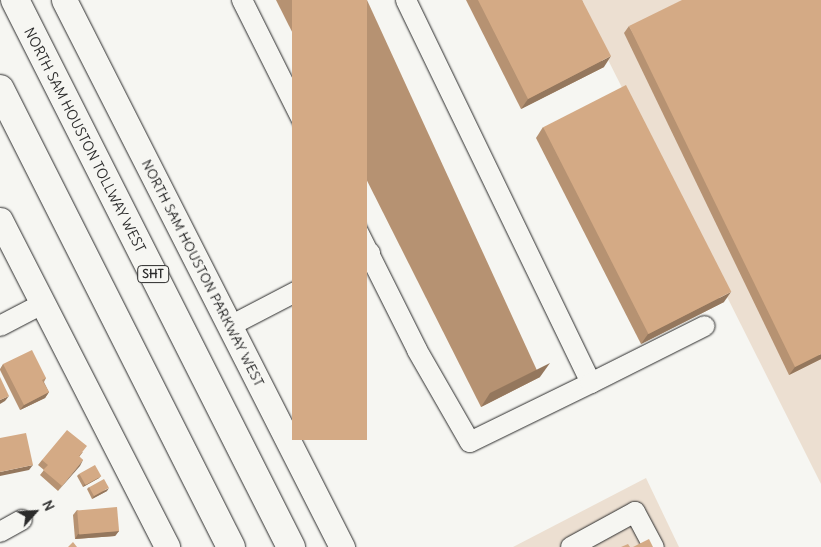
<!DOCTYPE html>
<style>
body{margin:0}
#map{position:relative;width:821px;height:547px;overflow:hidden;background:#f6f6f2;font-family:Delius,sans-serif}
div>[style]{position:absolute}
.built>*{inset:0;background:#ecdfd1}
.roads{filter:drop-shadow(0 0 1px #2b2b2b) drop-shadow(0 0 1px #2b2b2b)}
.minor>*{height:20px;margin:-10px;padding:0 10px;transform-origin:10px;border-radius:10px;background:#f6f6f2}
.major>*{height:25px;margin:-12.5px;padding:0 12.5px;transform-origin:12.5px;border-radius:12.5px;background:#f6f6f2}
.highway>*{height:28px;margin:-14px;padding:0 14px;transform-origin:14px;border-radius:14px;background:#f6f6f2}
.wall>*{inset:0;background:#b69272}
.shaded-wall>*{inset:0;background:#94775d}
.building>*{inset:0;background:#d4aa85;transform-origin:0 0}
span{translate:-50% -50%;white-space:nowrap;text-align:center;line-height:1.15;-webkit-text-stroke:5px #f6f6f2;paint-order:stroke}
.shield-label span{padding:1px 4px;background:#f6f6f2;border:1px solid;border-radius:4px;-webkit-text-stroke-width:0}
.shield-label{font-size:12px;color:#2b2b2b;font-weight:700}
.street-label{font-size:14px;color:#2b2b2b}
.north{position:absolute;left:10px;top:487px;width:50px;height:50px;-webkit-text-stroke:4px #f6f6f2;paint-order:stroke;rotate:64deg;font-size:14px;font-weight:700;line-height:20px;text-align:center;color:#2b2b2b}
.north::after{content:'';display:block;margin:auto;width:18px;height:22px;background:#2b2b2b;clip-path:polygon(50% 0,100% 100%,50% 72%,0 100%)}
</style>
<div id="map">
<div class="built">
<div style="clip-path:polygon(578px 0,821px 0,821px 484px)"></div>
<div style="clip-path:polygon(646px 478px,679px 547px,513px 547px)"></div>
</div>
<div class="roads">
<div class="minor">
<div style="left:242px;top:0;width:391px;rotate:63.4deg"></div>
<div style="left:417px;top:350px;width:106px;rotate:60.1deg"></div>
<div style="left:470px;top:442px;width:135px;rotate:-26deg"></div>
<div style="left:591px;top:383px;width:425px;rotate:-115.8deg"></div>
<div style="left:0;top:326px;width:47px;rotate:-27.6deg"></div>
<div style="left:230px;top:326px;width:158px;rotate:-27.5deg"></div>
<div style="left:591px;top:383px;width:127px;rotate:-26.6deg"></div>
<div style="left:0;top:532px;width:25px;rotate:-29deg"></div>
<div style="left:571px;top:547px;width:73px;rotate:-28.7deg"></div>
<div style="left:635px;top:512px;width:40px;rotate:62deg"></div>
</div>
<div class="major">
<div style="left:64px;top:0;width:614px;rotate:63.06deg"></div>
<div style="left:0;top:220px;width:367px;rotate:62.9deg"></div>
</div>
<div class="highway">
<div style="left:15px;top:0;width:613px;rotate:63.23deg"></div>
<div style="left:0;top:89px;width:513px;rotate:63.24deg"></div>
</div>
</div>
<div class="wall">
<div style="clip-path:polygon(276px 0,367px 0,540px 377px,481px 407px)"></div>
<div style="clip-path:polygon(466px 0,582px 0,604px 67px,521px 109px)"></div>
<div style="clip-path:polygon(629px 26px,821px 359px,789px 375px,624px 33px)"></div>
<div style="clip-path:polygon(543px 127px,724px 302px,641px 344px,536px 138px)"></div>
<div style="clip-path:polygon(3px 364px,46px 378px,44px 382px,49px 392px,45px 398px,20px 410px,0 370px,0 369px)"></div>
<div style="clip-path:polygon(83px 452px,79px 457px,83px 460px,58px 491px,40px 475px,44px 470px,38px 465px,42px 460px)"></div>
<div style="clip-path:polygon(79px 474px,99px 478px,83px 487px,77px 476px)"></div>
<div style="clip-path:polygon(89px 487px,107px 491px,92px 499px,87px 489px)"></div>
<div style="clip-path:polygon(77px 510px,119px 531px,115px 536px,75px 539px,73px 515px)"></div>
</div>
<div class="shaded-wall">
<div style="clip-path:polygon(611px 56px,604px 67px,521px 109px,528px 99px)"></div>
<div style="clip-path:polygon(731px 292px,724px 302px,641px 344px,648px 334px)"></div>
<div style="clip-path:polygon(821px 354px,821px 359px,789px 375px,795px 367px)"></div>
<div style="clip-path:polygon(550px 363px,540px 377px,481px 407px,490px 393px)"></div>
<div style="clip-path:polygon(49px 392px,45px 398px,20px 410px,24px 405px)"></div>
<div style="clip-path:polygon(9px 396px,5px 401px,0 404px,0 400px)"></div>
<div style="clip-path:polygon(83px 460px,80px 466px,58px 491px,62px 486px)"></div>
<div style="clip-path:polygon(33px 465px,29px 470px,0 476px,0 472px)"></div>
<div style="clip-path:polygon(101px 476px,99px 478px,83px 487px,85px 484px)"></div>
<div style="clip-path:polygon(109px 488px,107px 491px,92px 499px,94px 496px)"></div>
<div style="clip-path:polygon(119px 531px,115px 536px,75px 539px,78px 534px)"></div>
</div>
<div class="building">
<div style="left:292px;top:0;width:75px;height:440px"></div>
<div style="clip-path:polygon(478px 0,582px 0,611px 56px,528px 99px)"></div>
<div style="clip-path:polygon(682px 0,821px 0,821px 354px,795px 367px,629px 26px)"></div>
<div style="left:626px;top:85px;width:232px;height:93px;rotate:63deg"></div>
<div style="clip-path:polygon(32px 350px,46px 378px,42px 380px,49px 392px,24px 405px,3px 364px)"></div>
<div style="clip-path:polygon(0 377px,9px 396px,0 400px)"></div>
<div style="clip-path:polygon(67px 430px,87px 446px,79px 456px,83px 460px,62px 486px,43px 470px,48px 465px,42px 460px)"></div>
<div style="clip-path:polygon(26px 433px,33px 465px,0 472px,0 438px)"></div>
<div style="left:95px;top:465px;width:13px;height:18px;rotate:61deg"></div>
<div style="left:104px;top:479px;width:10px;height:17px;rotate:61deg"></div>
<div style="left:117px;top:507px;width:24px;height:40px;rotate:85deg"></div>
<div style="clip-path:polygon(649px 539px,653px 547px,633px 547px)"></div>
<div style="clip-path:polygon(73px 542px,77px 547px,68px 547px)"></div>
<div style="clip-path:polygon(628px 544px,630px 547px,621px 547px)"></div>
</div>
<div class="shield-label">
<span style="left:153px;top:274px">SHT</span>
</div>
<div class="street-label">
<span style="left:85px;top:140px;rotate:63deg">NORTH SAM HOUSTON TOLLWAY WEST</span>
<span style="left:203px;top:273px;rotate:63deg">NORTH SAM HOUSTON PARKWAY WEST</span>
</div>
<div class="north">N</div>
</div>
